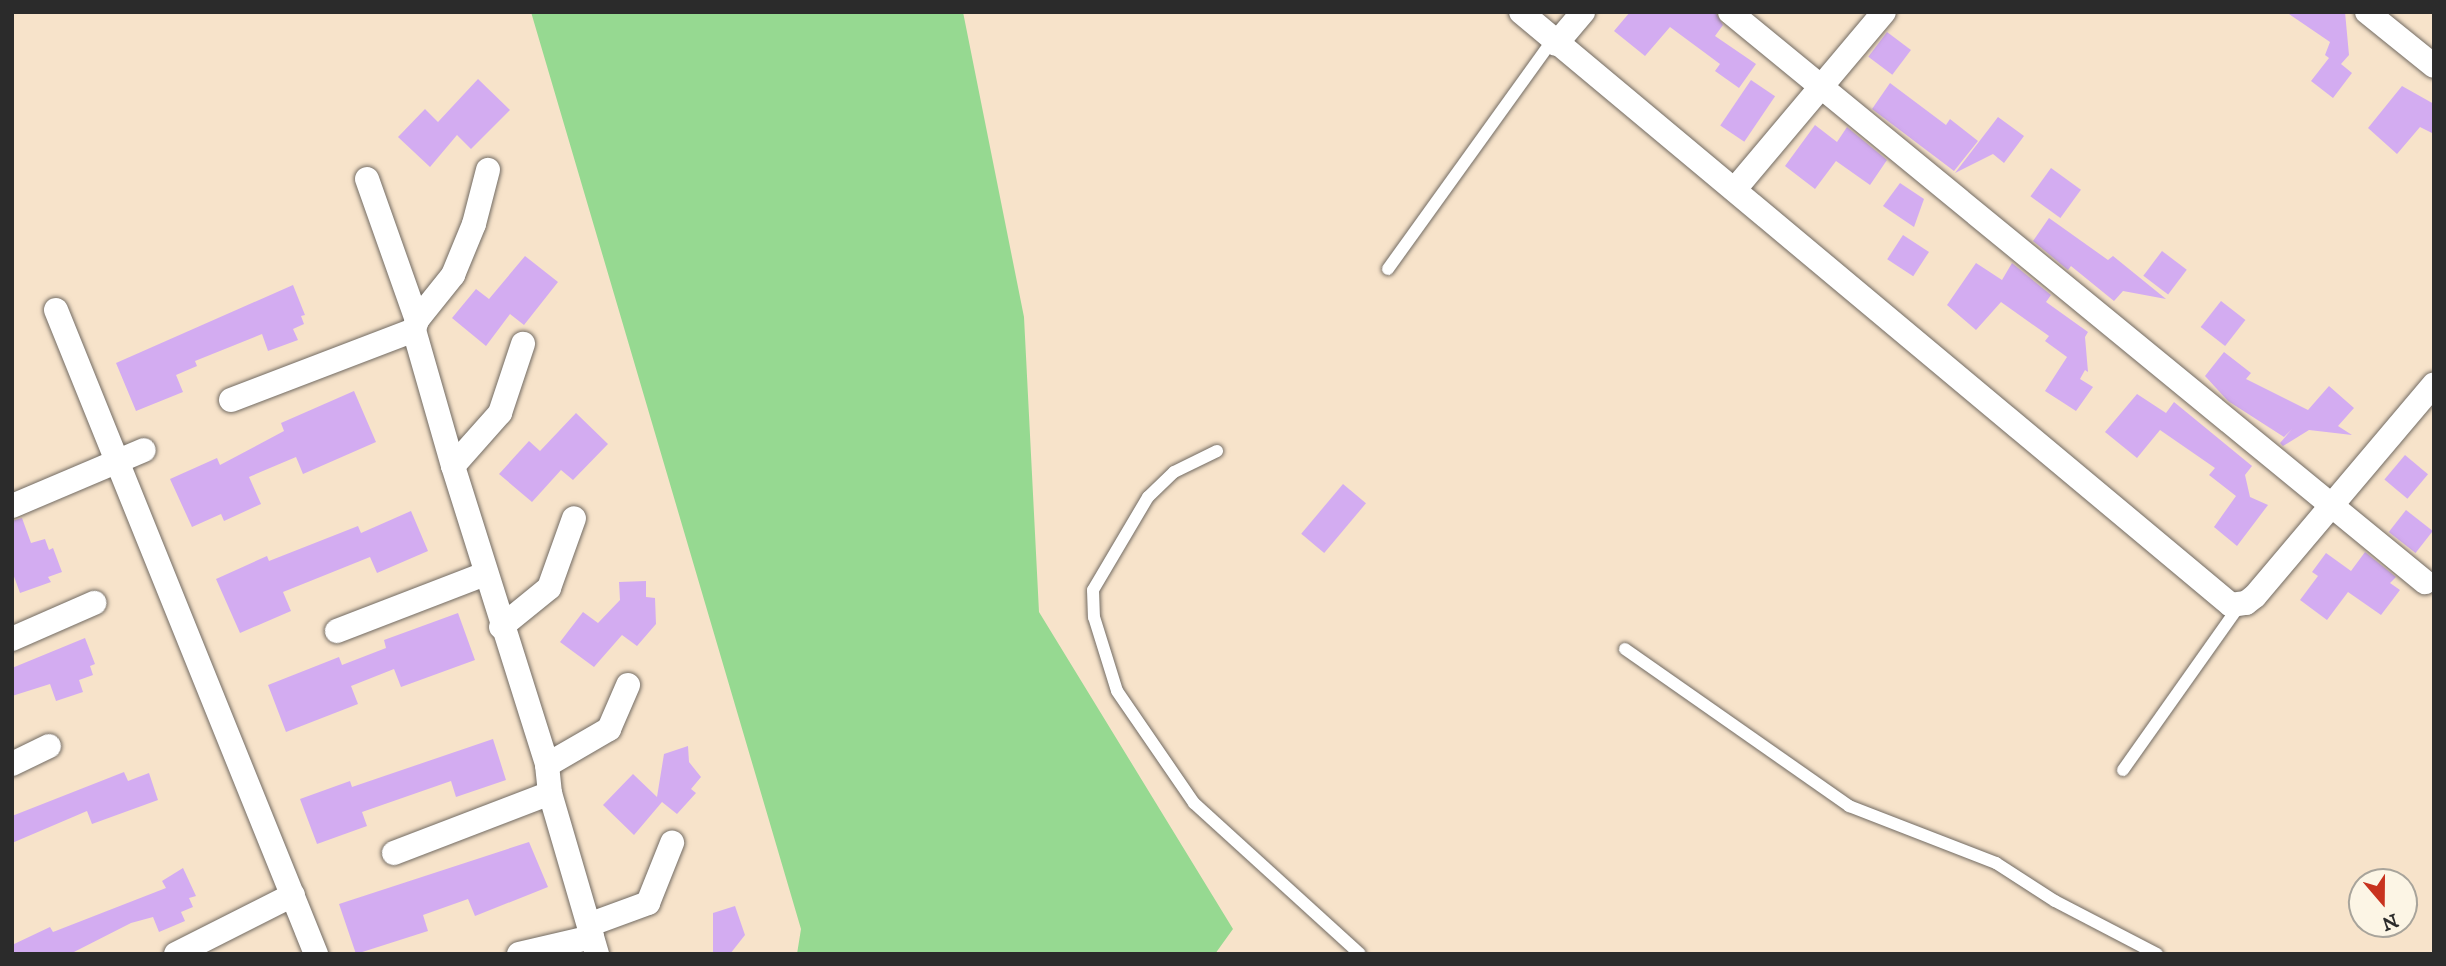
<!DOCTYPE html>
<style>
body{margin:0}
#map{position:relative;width:2446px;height:966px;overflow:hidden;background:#f7e3ca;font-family:"IM FELL DW Pica",serif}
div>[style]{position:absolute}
.green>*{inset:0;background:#96d991}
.building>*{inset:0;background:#d3acf1;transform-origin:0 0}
.roads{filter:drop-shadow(0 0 2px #726b63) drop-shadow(0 0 2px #726b63)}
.lane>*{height:12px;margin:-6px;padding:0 6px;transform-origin:6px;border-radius:6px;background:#fff}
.street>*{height:24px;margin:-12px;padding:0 12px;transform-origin:12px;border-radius:12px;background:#fff}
span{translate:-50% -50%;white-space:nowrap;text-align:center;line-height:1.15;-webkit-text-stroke:5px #fcf5e5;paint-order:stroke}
.frame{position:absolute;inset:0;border:14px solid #2b2b2b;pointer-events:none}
.north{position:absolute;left:2348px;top:868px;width:70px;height:70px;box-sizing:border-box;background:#fcf5e5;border:2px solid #a8a49b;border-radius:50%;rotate:160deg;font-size:19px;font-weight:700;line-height:28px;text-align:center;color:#2b2b2b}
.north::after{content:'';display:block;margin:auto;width:24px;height:32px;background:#c8321e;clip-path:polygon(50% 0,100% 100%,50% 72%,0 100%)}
</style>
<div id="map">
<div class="green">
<div style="clip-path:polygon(531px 12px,963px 12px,1024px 317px,1039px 612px,1233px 929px,1215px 954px,797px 954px,801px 929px)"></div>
</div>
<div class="building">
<div style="clip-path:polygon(1630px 12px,1715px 12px,1723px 25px,1715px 36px,1756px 64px,1739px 88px,1715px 71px,1720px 64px,1670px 27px,1645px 56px,1614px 31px)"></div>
<div style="clip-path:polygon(2286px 12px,2345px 12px,2349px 55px,2341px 64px,2352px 73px,2333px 98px,2311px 81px,2329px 58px,2325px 55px,2330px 42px)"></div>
<div style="left:1887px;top:32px;width:30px;height:31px;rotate:37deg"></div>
<div style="clip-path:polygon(478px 79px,510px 110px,471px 149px,457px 135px,430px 167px,398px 137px,425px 109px,438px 122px)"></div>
<div style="left:1751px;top:80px;width:29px;height:55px;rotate:34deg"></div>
<div style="clip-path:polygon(1890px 83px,1946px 125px,1950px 119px,1978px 141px,1954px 171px,1872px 109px)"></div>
<div style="clip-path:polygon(2402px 86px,2434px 104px,2434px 134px,2420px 127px,2397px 154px,2368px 128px)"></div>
<div style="clip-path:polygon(1998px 117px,2024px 136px,2004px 163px,1993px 154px,1955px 173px)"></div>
<div style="clip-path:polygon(1815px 125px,1837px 142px,1847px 127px,1887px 160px,1870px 185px,1836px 161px,1815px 189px,1785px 166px)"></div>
<div style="left:2051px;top:168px;width:37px;height:35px;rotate:36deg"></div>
<div style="clip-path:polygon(1900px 183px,1924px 199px,1914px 227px,1883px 206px)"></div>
<div style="clip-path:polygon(2049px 218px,2108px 260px,2113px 256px,2166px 299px,2123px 291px,2114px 301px,2071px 266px,2068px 270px,2033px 241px)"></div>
<div style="left:1903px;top:235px;width:31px;height:29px;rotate:33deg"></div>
<div style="left:2162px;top:251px;width:31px;height:31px;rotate:37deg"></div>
<div style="clip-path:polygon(525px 256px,558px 282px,524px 325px,510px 314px,486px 346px,452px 318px,476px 289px,489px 299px)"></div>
<div style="clip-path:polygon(1976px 263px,2002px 280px,2012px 263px,2051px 295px,2046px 302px,2088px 332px,2085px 337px,2088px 372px,2085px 370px,2080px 379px,2093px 387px,2076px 411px,2045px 391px,2067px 357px,2045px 341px,2049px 336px,2001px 302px,1976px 330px,1947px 305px)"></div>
<div style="clip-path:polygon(293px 285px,305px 315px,301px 316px,304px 324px,293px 329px,298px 340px,268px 351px,262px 334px,195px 361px,197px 366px,176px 375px,183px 392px,136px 411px,116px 363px)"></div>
<div style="left:2221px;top:301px;width:31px;height:33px;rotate:38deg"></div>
<div style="clip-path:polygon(2224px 352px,2251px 373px,2246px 379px,2308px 410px,2329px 386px,2354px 408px,2338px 426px,2352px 435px,2309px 430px,2283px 446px,2280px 443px,2292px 429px,2284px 437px,2228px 401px,2205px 376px)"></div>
<div style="clip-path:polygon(354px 391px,376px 442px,303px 474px,296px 457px,249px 477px,261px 504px,224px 521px,221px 514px,192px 527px,170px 479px,217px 458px,220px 465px,284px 431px,281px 423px)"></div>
<div style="clip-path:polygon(2137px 394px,2166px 413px,2174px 402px,2252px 466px,2245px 475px,2250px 497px,2268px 505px,2237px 546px,2214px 527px,2236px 496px,2209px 475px,2215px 468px,2160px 430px,2137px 458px,2105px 432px)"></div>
<div style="clip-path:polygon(576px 413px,608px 444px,573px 480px,561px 470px,532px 502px,499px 474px,529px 441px,540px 451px)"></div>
<div style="left:2405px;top:455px;width:30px;height:32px;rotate:40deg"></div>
<div style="left:1343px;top:484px;width:30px;height:65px;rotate:40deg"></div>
<div style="left:2406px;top:510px;width:34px;height:28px;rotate:38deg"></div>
<div style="clip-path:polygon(411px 511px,428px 551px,377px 573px,370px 557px,283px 592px,291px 611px,240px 633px,216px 579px,267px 556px,269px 561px,358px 526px,361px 533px)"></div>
<div style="clip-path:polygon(22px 518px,31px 543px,45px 539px,49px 550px,53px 548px,62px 572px,48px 577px,51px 582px,20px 593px,12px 571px,12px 521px)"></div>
<div style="clip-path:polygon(2365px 552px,2396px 577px,2390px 583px,2400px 590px,2381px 615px,2348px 592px,2327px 620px,2300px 600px,2318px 576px,2312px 572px,2326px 553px,2351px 571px)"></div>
<div style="clip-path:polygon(646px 581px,646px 597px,655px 598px,656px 624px,637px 646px,622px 635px,594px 667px,560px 642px,583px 612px,598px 623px,620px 600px,619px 582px)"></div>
<div style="clip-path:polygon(458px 613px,475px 660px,401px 687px,394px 669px,351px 686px,358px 704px,286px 732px,268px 685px,339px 657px,342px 665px,386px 648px,384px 640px)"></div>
<div style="clip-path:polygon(85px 638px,95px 664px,90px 666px,93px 675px,79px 680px,83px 692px,56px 701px,50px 684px,12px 696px,12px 668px)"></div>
<div style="clip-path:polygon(493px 739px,506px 780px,456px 797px,451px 781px,362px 812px,367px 826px,317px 844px,300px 799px,350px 781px,352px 787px)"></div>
<div style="clip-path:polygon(688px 746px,689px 762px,701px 777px,691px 789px,696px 793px,677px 814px,662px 802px,634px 835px,603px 805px,633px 774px,657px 797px,664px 754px)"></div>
<div style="clip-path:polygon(124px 772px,128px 781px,149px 773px,158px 800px,92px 824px,87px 811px,12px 843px,12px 816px)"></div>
<div style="clip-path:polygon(529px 842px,548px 887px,475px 916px,468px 899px,423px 915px,428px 931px,356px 954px,339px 904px)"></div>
<div style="clip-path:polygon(183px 868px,196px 896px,189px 898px,193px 907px,181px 912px,185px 921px,159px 932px,153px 917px,131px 923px,70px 954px,12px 954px,12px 945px,50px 927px,53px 932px,166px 888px,162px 881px)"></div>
<div style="clip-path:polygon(735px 906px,745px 935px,730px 954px,713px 954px,713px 913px)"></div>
</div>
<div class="roads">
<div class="lane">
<div style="left:1388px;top:269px;width:281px;rotate:-54.3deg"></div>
<div style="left:1217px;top:451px;width:48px;rotate:154deg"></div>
<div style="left:1174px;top:472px;width:36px;rotate:136deg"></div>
<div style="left:1148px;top:497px;width:108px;rotate:120.6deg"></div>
<div style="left:1093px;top:590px;width:27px;rotate:88deg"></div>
<div style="left:1094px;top:617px;width:77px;rotate:72.7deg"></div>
<div style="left:1117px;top:691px;width:136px;rotate:55.5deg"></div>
<div style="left:1194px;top:803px;width:224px;rotate:42.3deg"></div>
<div style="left:1625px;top:649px;width:274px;rotate:35deg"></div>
<div style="left:1849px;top:806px;width:158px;rotate:21.2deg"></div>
<div style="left:1996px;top:863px;width:70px;rotate:32.8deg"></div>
<div style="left:2055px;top:901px;width:115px;rotate:27.5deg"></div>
<div style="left:2123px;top:770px;width:201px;rotate:-54.7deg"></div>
</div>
<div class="street">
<div style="left:1521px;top:12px;width:925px;rotate:39.87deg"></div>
<div style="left:2231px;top:605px;width:15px;rotate:-8deg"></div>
<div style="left:2246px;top:603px;width:11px;rotate:-38deg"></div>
<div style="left:2255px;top:596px;width:277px;rotate:-49.8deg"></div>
<div style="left:1730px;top:12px;width:899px;rotate:39.36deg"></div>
<div style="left:2367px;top:12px;width:86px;rotate:38.9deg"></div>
<div style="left:1556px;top:44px;width:42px;rotate:-49.8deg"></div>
<div style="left:367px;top:179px;width:150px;rotate:70.5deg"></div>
<div style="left:417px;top:320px;width:10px;rotate:107deg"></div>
<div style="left:414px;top:330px;width:141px;rotate:74deg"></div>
<div style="left:453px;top:466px;width:313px;rotate:72.5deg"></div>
<div style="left:547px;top:765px;width:28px;rotate:84deg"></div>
<div style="left:550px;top:793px;width:168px;rotate:73.7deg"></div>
<div style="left:1735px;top:189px;width:231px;rotate:-49.9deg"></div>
<div style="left:56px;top:310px;width:695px;rotate:68.01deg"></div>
<div style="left:417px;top:320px;width:58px;rotate:-51.3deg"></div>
<div style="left:453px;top:275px;width:55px;rotate:-67.6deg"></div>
<div style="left:474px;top:224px;width:56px;rotate:-75.5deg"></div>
<div style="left:231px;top:400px;width:196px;rotate:-20.9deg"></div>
<div style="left:453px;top:466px;width:71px;rotate:-48.4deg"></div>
<div style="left:500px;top:413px;width:73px;rotate:-71.6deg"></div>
<div style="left:12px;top:506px;width:143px;rotate:-23deg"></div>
<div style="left:501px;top:627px;width:62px;rotate:-39.1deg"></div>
<div style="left:549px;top:588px;width:74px;rotate:-70.3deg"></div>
<div style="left:337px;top:631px;width:159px;rotate:-21.1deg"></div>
<div style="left:12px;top:639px;width:90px;rotate:-23.7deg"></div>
<div style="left:12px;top:764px;width:41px;rotate:-25.9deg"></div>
<div style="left:547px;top:765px;width:72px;rotate:-30.1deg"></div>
<div style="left:609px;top:729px;width:48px;rotate:-66.6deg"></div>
<div style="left:394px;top:853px;width:167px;rotate:-21deg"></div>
<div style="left:591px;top:924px;width:61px;rotate:-20.2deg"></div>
<div style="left:648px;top:903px;width:65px;rotate:-68.2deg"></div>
<div style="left:176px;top:954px;width:131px;rotate:-26.8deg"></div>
<div style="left:519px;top:954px;width:75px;rotate:-13.1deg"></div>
</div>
</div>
<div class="frame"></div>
<div class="north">N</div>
</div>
